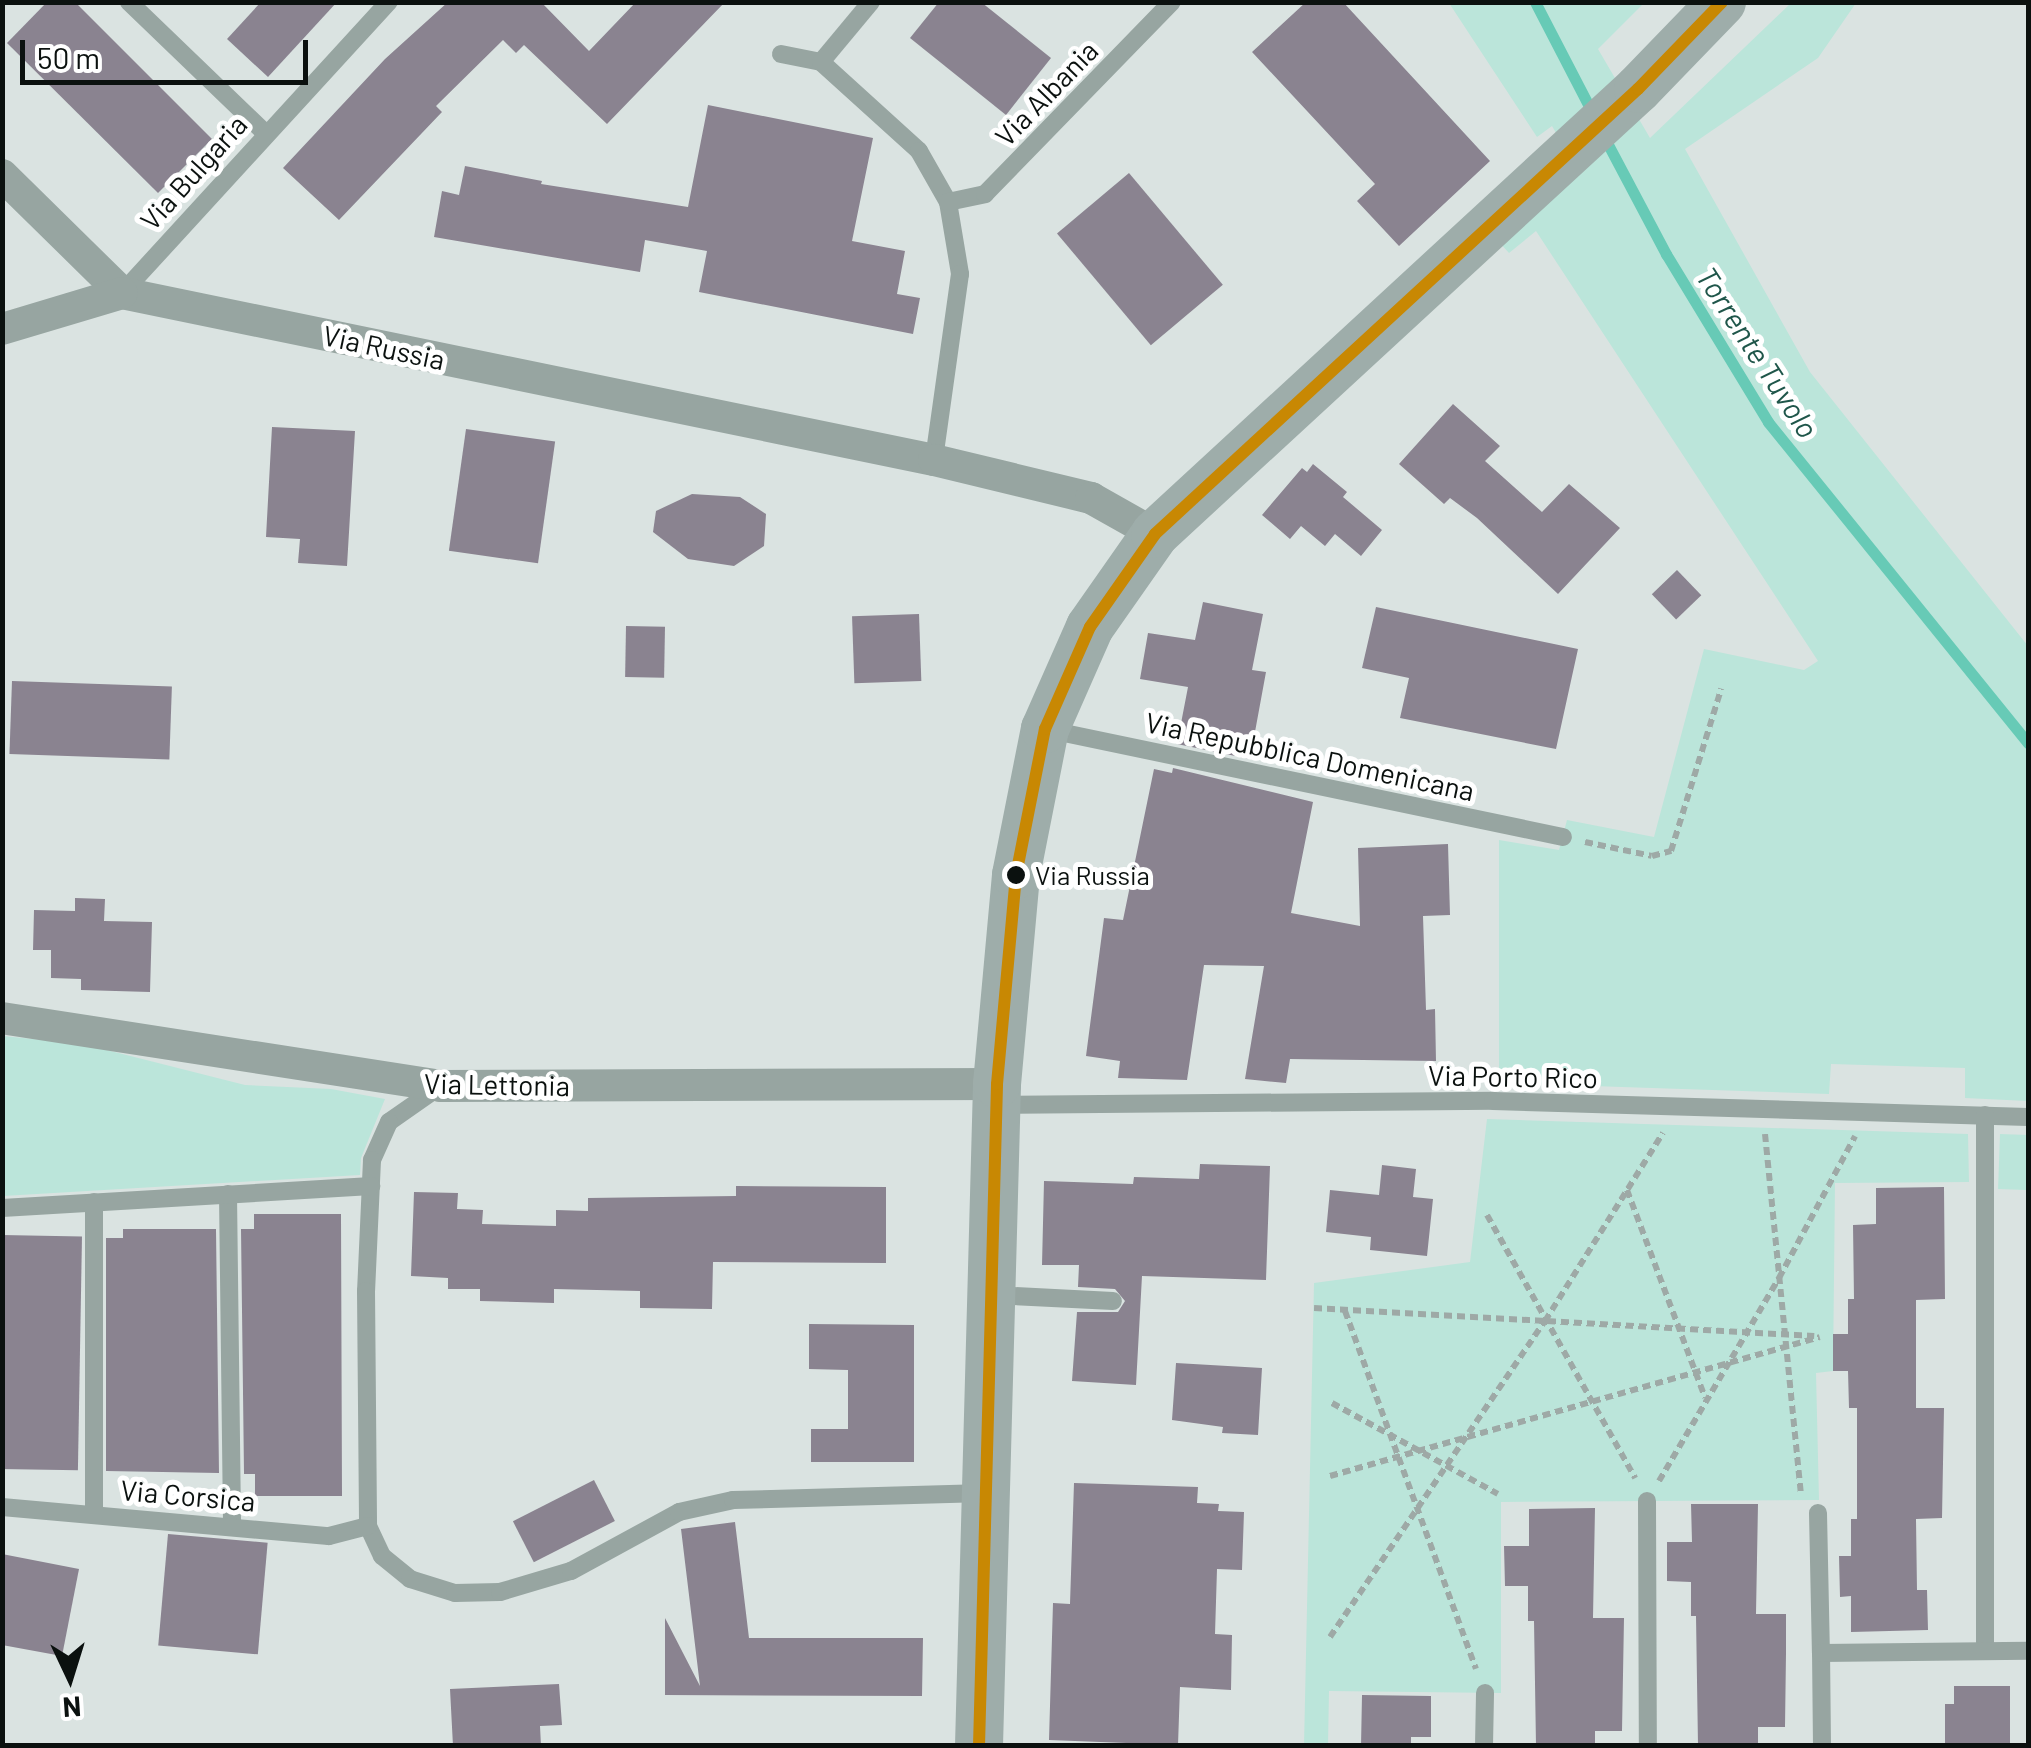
<!DOCTYPE html>
<style>
body{margin:0}
#map{position:relative;width:2031px;height:1748px;overflow:hidden;background:#dae3e1;font-family:Barlow,sans-serif}
div>[style]{position:absolute}
[style*='--x']{left:calc(var(--x)*1px);top:calc(var(--y)*1px);width:calc(var(--w)*1px);rotate:calc(var(--a)*1deg)}
.green>*{inset:0;background:#bbe5da;transform-origin:0 0}
.stream>*{height:11px;margin:-5.5px;padding:0 5.5px;transform-origin:5.5px;border-radius:5.5px;background:#67cab6}
.building>*{inset:0;background:#8a8390;transform-origin:0 0}
.path>*{height:6px;margin-top:-3px;transform-origin:0;background:repeating-linear-gradient(90deg,#9ea9a6 0 8px,transparent 0 13px)}
.lane>*{height:18px;margin:-9px;padding:0 9px;transform-origin:9px;border-radius:9px;background:#97a5a1}
.street>*{height:32px;margin:-16px;padding:0 16px;transform-origin:16px;border-radius:16px;background:#97a5a1}
.secondary>*{height:48px;margin:-24px;padding:0 24px;transform-origin:24px;border-radius:24px;background:#9eadaa}
.bus-1>*{height:12px;margin:-6px;padding:0 6px;transform-origin:6px;border-radius:6px;background:#c88803}
.dots>*{width:28px;height:28px;translate:-50% -50%;box-sizing:border-box;border:5px solid #fff;border-radius:50%}
span{translate:-50% -50%;white-space:nowrap;text-align:center;line-height:1.15;-webkit-text-stroke:10px #fff;paint-order:stroke}
.bus-label{font-size:26px;color:#0b110f}
.left{translate:0 -50%;text-align:left}
.street-label{font-size:28px;color:#0b110f}
.water-label{font-size:30px;color:#1f564a;font-style:italic}
.frame{position:absolute;inset:0;border:5px solid #0b110f;pointer-events:none}
.north{position:absolute;left:20px;top:1628px;width:100px;height:100px;-webkit-text-stroke:8px #fff;paint-order:stroke;rotate:176deg;font-size:28px;font-weight:700;line-height:40px;text-align:center;color:#0b110f}
.north::after{content:'';display:block;margin:auto;width:35px;height:45px;background:#0b110f;clip-path:polygon(50% 0,100% 100%,50% 72%,0 100%)}
.scale{position:absolute;left:20px;top:40px;width:288px;height:45px;box-sizing:border-box;border:5px solid #0b110f;border-top:0;padding-left:12px;font-size:30px;line-height:35px;white-space:nowrap;color:#0b110f;-webkit-text-stroke:8px #fff;paint-order:stroke}
</style>
<div id="map">
<div class="green">
<div style="clip-path:polygon(1449px 3px,1644px 3px,1598px 49px,1650px 138px,1791px 3px,1856px 3px,1818px 58px,1685px 149px,1810px 372px,2028px 646px,2028px 1101px,1965px 1098px,1965px 1068px,1831px 1064px,1829px 1094px,1499px 1083px,1499px 840px,1559px 850px,1567px 820px,1654px 837px,1704px 649px,1804px 670px,1818px 661px,1536px 231px,1509px 253px,1498px 241px,1580px 174px,1552px 126px,1537px 137px)"></div>
<div style="clip-path:polygon(3px 1036px,83px 1044px,245px 1085px,331px 1089px,385px 1099px,361px 1158px,360px 1175px,3px 1196px)"></div>
<div style="clip-path:polygon(1487px 1119px,1968px 1134px,1969px 1182px,1835px 1183px,1833px 1371px,1816px 1373px,1819px 1500px,1501px 1502px,1501px 1693px,1329px 1691px,1328px 1745px,1304px 1746px,1314px 1283px,1470px 1262px)"></div>
<div style="left:2000px;top:1134px;width:28px;height:55px;rotate:2deg"></div>
</div>
<div class="stream">
<div style="--x:1535;--y:2;--w:126;--a:62.6"></div>
<div style="--x:1603;--y:135;--w:135;--a:62.1"></div>
<div style="--x:1666;--y:254;--w:197;--a:58.7"></div>
<div style="--x:1768;--y:422;--w:413;--a:51"></div>
</div>
<div class="building">
<div style="clip-path:polygon(47px 2px,75px 2px,212px 139px,158px 193px,7px 43px)"></div>
<div style="clip-path:polygon(261px 2px,337px 2px,268px 77px,227px 39px)"></div>
<div style="clip-path:polygon(448px 2px,541px 2px,589px 51px,636px 2px,725px 2px,607px 124px,524px 45px,516px 53px,503px 40px,436px 106px,442px 112px,339px 220px,283px 168px,385px 59px)"></div>
<div style="clip-path:polygon(939px 2px,981px 2px,1051px 58px,1006px 115px,910px 38px)"></div>
<div style="clip-path:polygon(1306px 2px,1343px 2px,1490px 161px,1399px 246px,1357px 201px,1375px 184px,1252px 52px)"></div>
<div style="clip-path:polygon(708px 105px,873px 138px,852px 241px,905px 251px,897px 294px,920px 298px,913px 334px,699px 292px,707px 251px,645px 240px,640px 272px,434px 237px,442px 191px,459px 195px,465px 166px,542px 181px,541px 184px,688px 207px)"></div>
<div style="left:1129px;top:173px;width:146px;height:94px;rotate:50deg"></div>
<div style="clip-path:polygon(1453px 404px,1500px 446px,1485px 461px,1542px 512px,1569px 484px,1620px 528px,1558px 594px,1477px 518px,1450px 498px,1444px 504px,1399px 464px)"></div>
<div style="clip-path:polygon(272px 427px,355px 431px,347px 566px,298px 563px,300px 539px,266px 537px)"></div>
<div style="left:466px;top:429px;width:90px;height:123px;rotate:8deg"></div>
<div style="clip-path:polygon(1313px 464px,1347px 492px,1343px 497px,1382px 530px,1361px 556px,1335px 534px,1325px 546px,1301px 526px,1290px 539px,1262px 515px,1302px 468px,1307px 472px)"></div>
<div style="clip-path:polygon(692px 494px,740px 497px,766px 514px,764px 546px,734px 566px,688px 559px,653px 532px,656px 511px)"></div>
<div style="left:1677px;top:570px;width:35px;height:35px;rotate:46deg"></div>
<div style="clip-path:polygon(1203px 602px,1263px 614px,1252px 670px,1266px 672px,1250px 759px,1177px 744px,1188px 687px,1140px 679px,1148px 633px,1195px 640px)"></div>
<div style="clip-path:polygon(1376px 607px,1578px 649px,1556px 749px,1400px 718px,1409px 678px,1362px 668px)"></div>
<div style="left:919px;top:614px;width:67px;height:67px;rotate:88deg"></div>
<div style="left:626px;top:626px;width:39px;height:51px;rotate:1deg"></div>
<div style="left:12px;top:681px;width:160px;height:73px;rotate:2deg"></div>
<div style="clip-path:polygon(1173px 768px,1313px 802px,1291px 913px,1360px 926px,1358px 848px,1448px 844px,1450px 915px,1423px 916px,1426px 1010px,1435px 1009px,1436px 1061px,1290px 1059px,1286px 1083px,1245px 1079px,1264px 966px,1204px 965px,1187px 1080px,1118px 1078px,1120px 1061px,1086px 1056px,1104px 918px,1123px 920px,1154px 769px,1172px 773px)"></div>
<div style="clip-path:polygon(75px 898px,105px 899px,104px 921px,152px 922px,150px 992px,81px 990px,81px 979px,51px 978px,51px 950px,33px 950px,34px 910px,75px 911px)"></div>
<div style="clip-path:polygon(1200px 1164px,1270px 1166px,1266px 1280px,1142px 1276px,1136px 1385px,1072px 1381px,1077px 1312px,1118px 1312px,1125px 1301px,1115px 1289px,1078px 1287px,1079px 1265px,1042px 1265px,1044px 1181px,1133px 1184px,1134px 1177px,1199px 1179px)"></div>
<div style="clip-path:polygon(1382px 1165px,1416px 1169px,1413px 1197px,1433px 1199px,1427px 1256px,1370px 1250px,1371px 1237px,1326px 1232px,1330px 1190px,1379px 1195px)"></div>
<div style="clip-path:polygon(736px 1186px,886px 1187px,886px 1263px,713px 1262px,712px 1309px,640px 1308px,640px 1291px,554px 1289px,554px 1303px,480px 1301px,480px 1289px,448px 1289px,448px 1278px,411px 1276px,414px 1192px,458px 1193px,457px 1209px,483px 1210px,482px 1224px,556px 1226px,556px 1210px,588px 1211px,588px 1198px,736px 1196px)"></div>
<div style="clip-path:polygon(1944px 1187px,1945px 1299px,1916px 1300px,1916px 1408px,1944px 1408px,1942px 1518px,1916px 1519px,1917px 1590px,1927px 1590px,1928px 1630px,1851px 1632px,1851px 1596px,1840px 1597px,1839px 1556px,1851px 1556px,1851px 1519px,1857px 1519px,1857px 1408px,1849px 1408px,1848px 1371px,1833px 1371px,1833px 1334px,1848px 1334px,1848px 1299px,1854px 1299px,1853px 1225px,1876px 1224px,1876px 1188px)"></div>
<div style="clip-path:polygon(254px 1214px,341px 1214px,342px 1496px,255px 1496px,255px 1474px,244px 1474px,241px 1229px,254px 1229px)"></div>
<div style="clip-path:polygon(123px 1229px,216px 1229px,219px 1473px,106px 1471px,106px 1238px,123px 1238px)"></div>
<div style="left:2px;top:1235px;width:80px;height:234px;rotate:1deg"></div>
<div style="clip-path:polygon(809px 1324px,914px 1325px,914px 1462px,811px 1462px,811px 1429px,848px 1429px,848px 1370px,809px 1369px)"></div>
<div style="clip-path:polygon(1176px 1363px,1262px 1368px,1258px 1435px,1222px 1433px,1223px 1427px,1172px 1420px)"></div>
<div style="left:594px;top:1480px;width:46px;height:91px;rotate:63deg"></div>
<div style="clip-path:polygon(1074px 1483px,1198px 1487px,1197px 1503px,1219px 1504px,1218px 1511px,1244px 1512px,1242px 1570px,1217px 1569px,1215px 1634px,1232px 1635px,1231px 1690px,1180px 1687px,1178px 1745px,1049px 1740px,1053px 1603px,1070px 1604px)"></div>
<div style="clip-path:polygon(1691px 1504px,1758px 1504px,1756px 1614px,1786px 1614px,1786px 1653px,1785px 1727px,1758px 1727px,1758px 1746px,1698px 1746px,1696px 1616px,1691px 1616px,1691px 1582px,1667px 1581px,1667px 1542px,1692px 1542px)"></div>
<div style="clip-path:polygon(1595px 1508px,1593px 1618px,1624px 1618px,1622px 1731px,1595px 1731px,1595px 1746px,1536px 1746px,1534px 1621px,1528px 1621px,1528px 1586px,1505px 1586px,1504px 1546px,1529px 1546px,1529px 1509px)"></div>
<div style="clip-path:polygon(735px 1522px,749px 1638px,923px 1638px,922px 1696px,665px 1695px,665px 1618px,700px 1686px,681px 1529px)"></div>
<div style="left:168px;top:1534px;width:100px;height:112px;rotate:5deg"></div>
<div style="clip-path:polygon(2px 1554px,79px 1569px,62px 1656px,2px 1645px)"></div>
<div style="clip-path:polygon(559px 1684px,562px 1725px,540px 1726px,541px 1746px,453px 1746px,450px 1689px)"></div>
<div style="clip-path:polygon(1954px 1686px,2010px 1686px,2010px 1746px,1945px 1746px,1945px 1704px,1954px 1704px)"></div>
<div style="clip-path:polygon(1362px 1695px,1431px 1696px,1431px 1737px,1411px 1737px,1411px 1746px,1361px 1746px)"></div>
</div>
<div class="path">
<div style="--x:1585;--y:842;--w:68;--a:11.8"></div>
<div style="--x:1652;--y:856;--w:20;--a:-15"></div>
<div style="--x:1671;--y:851;--w:170;--a:-72.8"></div>
<div style="--x:1765;--y:1134;--w:363;--a:84.3"></div>
<div style="--x:1627;--y:1190;--w:222;--a:69.4"></div>
<div style="--x:1487;--y:1215;--w:302;--a:60.6"></div>
<div style="--x:1314;--y:1308;--w:501;--a:3.21"></div>
<div style="--x:1345;--y:1311;--w:381;--a:69.9"></div>
<div style="--x:1332;--y:1403;--w:189;--a:28.7"></div>
<div style="--x:1330;--y:1476;--w:509;--a:-15.84"></div>
<div style="--x:1659;--y:1481;--w:236;--a:-59.4"></div>
<div style="--x:1779;--y:1278;--w:161;--a:-61.8"></div>
<div style="--x:1330;--y:1637;--w:382;--a:-55.8"></div>
<div style="--x:1545;--y:1321;--w:222;--a:-57.9"></div>
</div>
<div class="lane">
<div style="--x:129;--y:2;--w:189;--a:43.9"></div>
<div style="--x:781;--y:54;--w:41;--a:11.3"></div>
<div style="--x:821;--y:62;--w:132;--a:42.2"></div>
<div style="--x:919;--y:151;--w:59;--a:60.4"></div>
<div style="--x:948;--y:202;--w:73;--a:80.5"></div>
<div style="--x:960;--y:274;--w:188;--a:98"></div>
<div style="--x:821;--y:62;--w:78;--a:-50.2"></div>
<div style="--x:948;--y:202;--w:38;--a:-12"></div>
<div style="--x:985;--y:194;--w:268;--a:-45.8"></div>
<div style="--x:122;--y:293;--w:395;--a:-47.5"></div>
<div style="--x:1045;--y:729;--w:529;--a:11.78"></div>
<div style="--x:439;--y:1087;--w:61;--a:145"></div>
<div style="--x:389;--y:1122;--w:42;--a:114.1"></div>
<div style="--x:372;--y:1160;--w:131;--a:92.6"></div>
<div style="--x:366;--y:1291;--w:235;--a:89.5"></div>
<div style="--x:368;--y:1526;--w:33;--a:65"></div>
<div style="--x:382;--y:1556;--w:36;--a:39"></div>
<div style="--x:410;--y:1579;--w:47;--a:17.3"></div>
<div style="--x:455;--y:1593;--w:45;--a:-1.3"></div>
<div style="--x:500;--y:1592;--w:74;--a:-16.5"></div>
<div style="--x:571;--y:1571;--w:123;--a:-28.6"></div>
<div style="--x:679;--y:1512;--w:55;--a:-12.5"></div>
<div style="--x:733;--y:1500;--w:252;--a:-1.6"></div>
<div style="--x:999;--y:1105;--w:494;--a:-0.5"></div>
<div style="--x:1493;--y:1101;--w:535;--a:1.71"></div>
<div style="--x:1985;--y:1115;--w:536;--a:90"></div>
<div style="--x:228;--y:1194;--w:330;--a:89.3"></div>
<div style="--x:2;--y:1208;--w:370;--a:-3.4"></div>
<div style="--x:994;--y:1295;--w:119;--a:2.9"></div>
<div style="--x:1647;--y:1501;--w:245;--a:89.8"></div>
<div style="--x:2;--y:1507;--w:328;--a:5.1"></div>
<div style="--x:329;--y:1536;--w:40;--a:-14.4"></div>
<div style="--x:1818;--y:1513;--w:140;--a:88.8"></div>
<div style="--x:94;--y:1515;--w:313;--a:-90"></div>
<div style="--x:1484;--y:1746;--w:53;--a:-88.9"></div>
<div style="--x:1822;--y:1746;--w:93;--a:-90.6"></div>
<div style="--x:1821;--y:1653;--w:207;--a:-0.6"></div>
</div>
<div class="street">
<div style="--x:2;--y:175;--w:168;--a:44.5"></div>
<div style="--x:122;--y:293;--w:829;--a:11.62"></div>
<div style="--x:934;--y:460;--w:162;--a:13.6"></div>
<div style="--x:1091;--y:498;--w:73;--a:29.4"></div>
<div style="--x:2;--y:329;--w:125;--a:-16.7"></div>
<div style="--x:2;--y:1018;--w:443;--a:8.8"></div>
<div style="--x:440;--y:1086;--w:557;--a:-0.21"></div>
</div>
<div class="secondary">
<div style="--x:979;--y:1746;--w:662;--a:-88.44"></div>
<div style="--x:997;--y:1084;--w:210;--a:-84.8"></div>
<div style="--x:1016;--y:875;--w:149;--a:-78.8"></div>
<div style="--x:1045;--y:729;--w:111;--a:-66.2"></div>
<div style="--x:1090;--y:627;--w:113;--a:-55"></div>
<div style="--x:1155;--y:534;--w:657;--a:-42.66"></div>
<div style="--x:1638;--y:89;--w:121;--a:-46"></div>
</div>
<div class="bus-1">
<div style="--x:979;--y:1746;--w:662;--a:-88.44"></div>
<div style="--x:997;--y:1084;--w:210;--a:-84.8"></div>
<div style="--x:1016;--y:875;--w:149;--a:-78.8"></div>
<div style="--x:1045;--y:729;--w:111;--a:-66.2"></div>
<div style="--x:1090;--y:627;--w:113;--a:-55"></div>
<div style="--x:1155;--y:534;--w:657;--a:-42.66"></div>
<div style="--x:1638;--y:89;--w:121;--a:-46"></div>
</div>
<div class="dots">
<div style="left:1016px;top:875px;background:#0b110f"></div>
</div>
<div class="bus-label">
<span class="left" style="left:1035px;top:875px">Via Russia</span>
</div>
<div class="street-label">
<span style="left:1046px;top:93px;rotate:-46deg">Via Albania</span>
<span style="left:193px;top:172px;rotate:-48deg">Via Bulgaria</span>
<span style="left:384px;top:347px;rotate:12deg">Via Russia</span>
<span style="left:1310px;top:756px;rotate:12deg">Via Repubblica Domenicana</span>
<span style="left:1513px;top:1076px;rotate:1deg">Via Porto Rico</span>
<span style="left:497px;top:1084px;rotate:1deg">Via Lettonia</span>
<span style="left:188px;top:1495px;rotate:5deg">Via Corsica</span>
</div>
<div class="water-label">
<span style="left:1758px;top:352px;rotate:57deg">Torrente Tuvolo</span>
</div>
<div class="frame"></div>
<div class="north">N</div>
<div class="scale">50 m</div>
</div>
